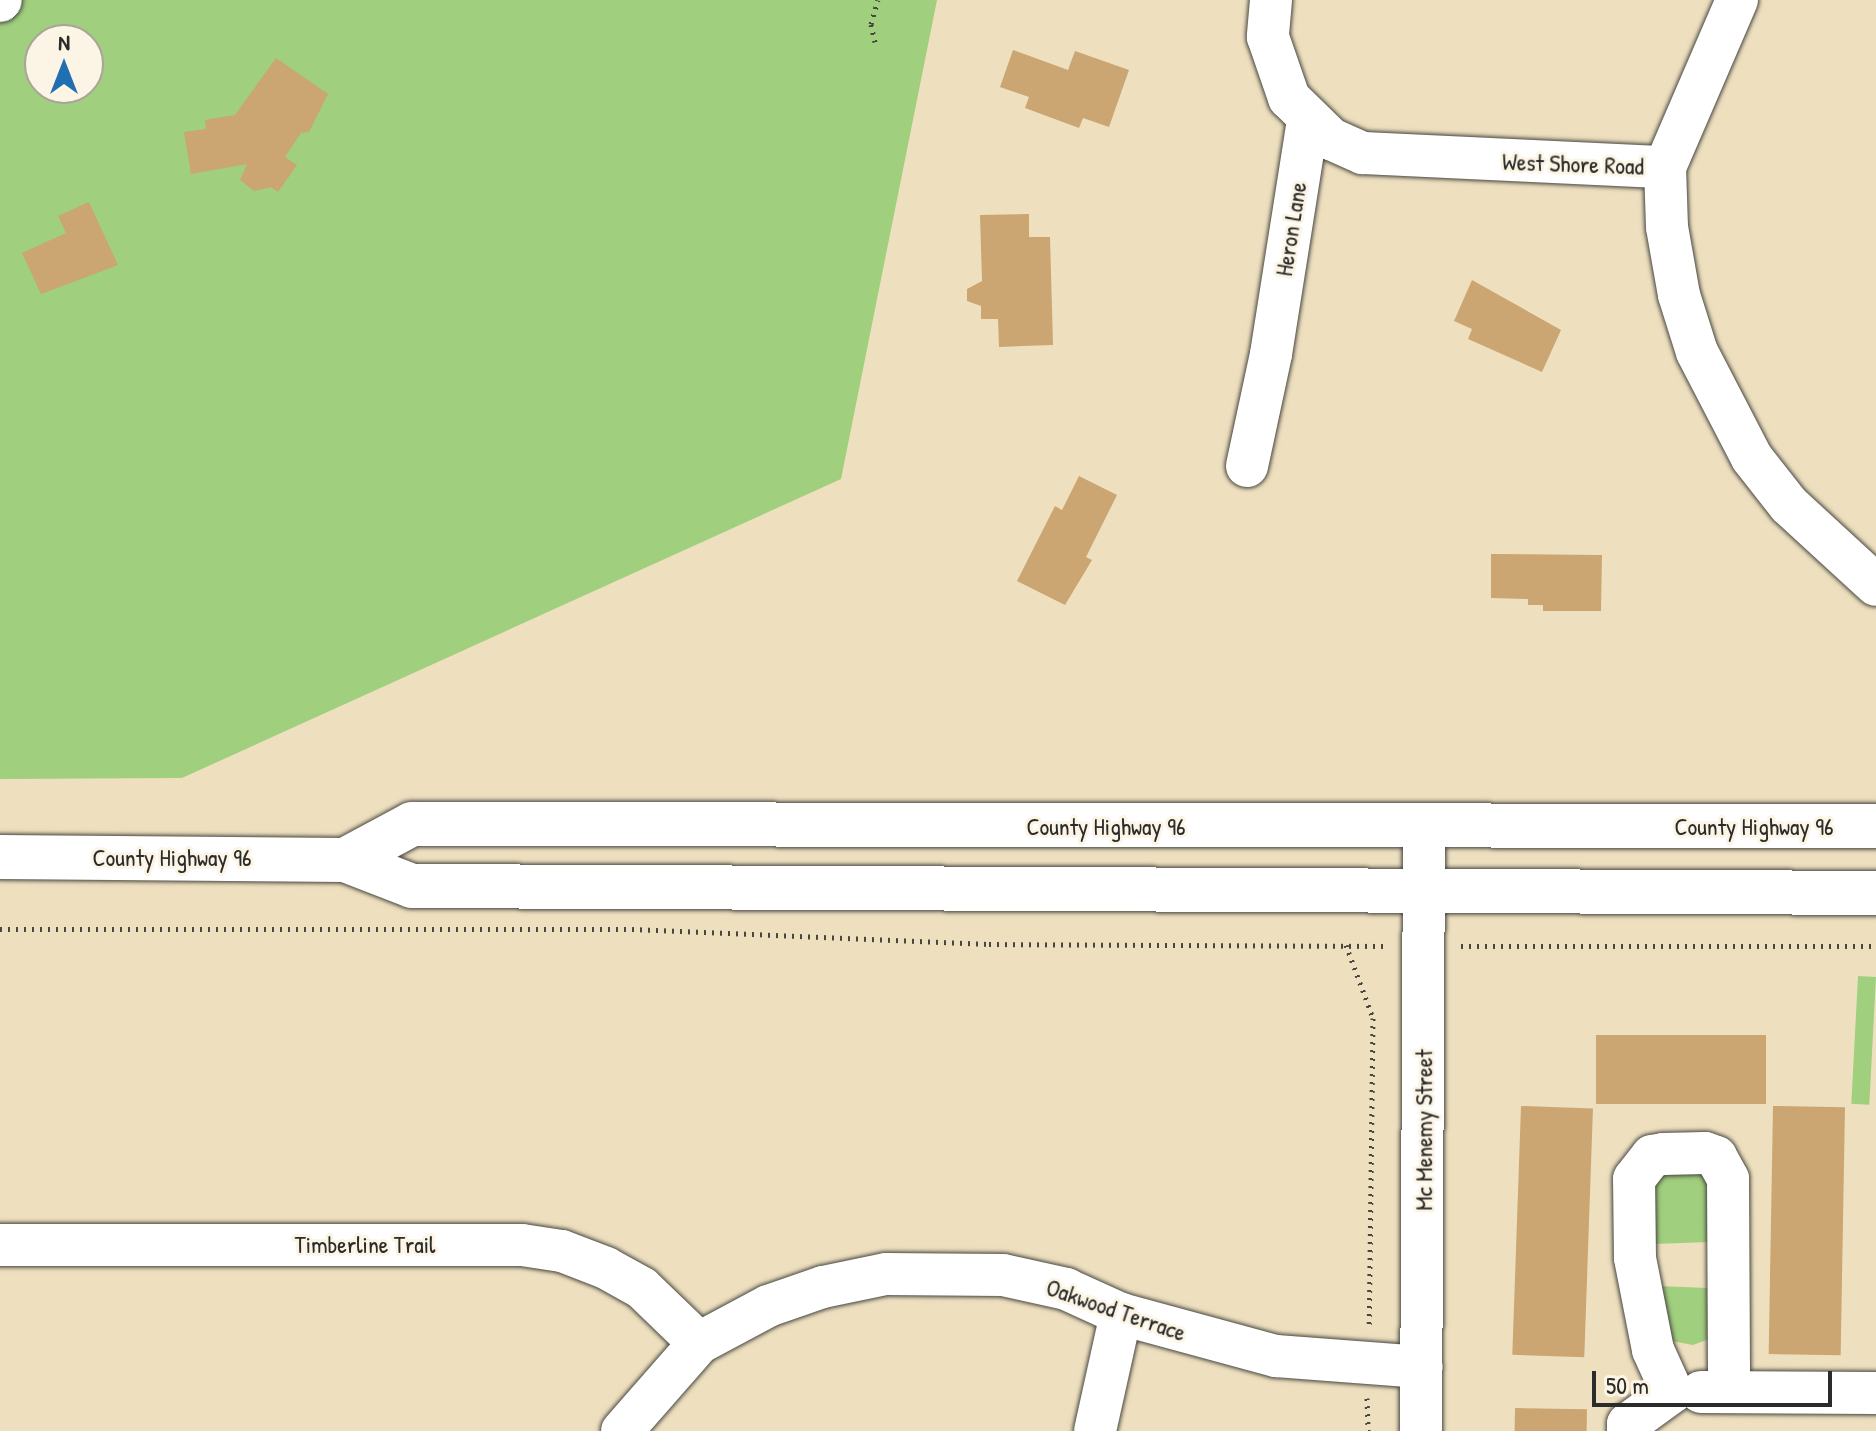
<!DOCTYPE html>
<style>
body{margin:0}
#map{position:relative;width:1876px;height:1431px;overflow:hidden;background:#eee0bf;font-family:"Patrick Hand",sans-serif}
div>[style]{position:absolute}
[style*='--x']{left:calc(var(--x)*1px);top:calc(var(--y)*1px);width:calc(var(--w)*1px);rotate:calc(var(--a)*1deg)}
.green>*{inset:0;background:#a0cf7e;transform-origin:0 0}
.building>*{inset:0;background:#cba572;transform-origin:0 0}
.path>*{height:5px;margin-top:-2.5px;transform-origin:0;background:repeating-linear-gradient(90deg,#484641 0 2px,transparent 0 8px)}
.roads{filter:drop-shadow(0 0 2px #484641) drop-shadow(0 0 2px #484641)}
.minor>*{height:42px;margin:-21px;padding:0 21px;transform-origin:21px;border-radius:21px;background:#fff}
.major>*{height:44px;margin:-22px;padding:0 22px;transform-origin:22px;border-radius:22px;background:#fff}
span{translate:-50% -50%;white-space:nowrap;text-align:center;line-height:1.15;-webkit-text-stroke:6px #fcf5e5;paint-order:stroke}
.street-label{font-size:24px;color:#2b2b2b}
.north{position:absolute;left:24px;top:24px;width:80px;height:80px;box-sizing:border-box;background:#fcf5e5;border:2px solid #a8a49b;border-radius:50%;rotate:0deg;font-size:22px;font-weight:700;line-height:32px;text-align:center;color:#2b2b2b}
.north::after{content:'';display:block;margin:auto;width:28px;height:36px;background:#1f6fb2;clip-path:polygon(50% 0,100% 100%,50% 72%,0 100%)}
.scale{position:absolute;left:1592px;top:1371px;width:240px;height:36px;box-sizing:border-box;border:4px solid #2b2b2b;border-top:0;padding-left:10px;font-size:24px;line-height:28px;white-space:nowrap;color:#2b2b2b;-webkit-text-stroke:6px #fcf5e5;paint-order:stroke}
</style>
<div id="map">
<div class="green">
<div style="clip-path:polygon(evenodd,0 0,937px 0,841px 479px,182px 778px,0 779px,0 0,40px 40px,88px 40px,88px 88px,40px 88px,40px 40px)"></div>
<div style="left:1858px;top:976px;width:18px;height:128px;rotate:3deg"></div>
<div style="clip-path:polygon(1702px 1173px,1710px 1187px,1709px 1242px,1654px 1244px,1654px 1185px,1661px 1174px)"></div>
<div style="clip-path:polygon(1658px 1286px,1708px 1288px,1709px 1339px,1693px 1345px,1672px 1341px)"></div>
</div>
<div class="building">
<div style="clip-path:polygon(1013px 50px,1068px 70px,1075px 51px,1129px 70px,1109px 127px,1083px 118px,1079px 128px,1025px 108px,1029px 97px,1000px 87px)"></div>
<div style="clip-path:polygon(276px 58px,328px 94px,309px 132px,301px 133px,285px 157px,297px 165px,278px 192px,271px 187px,254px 191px,240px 180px,247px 164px,191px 174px,184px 132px,206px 129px,205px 120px,235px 115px)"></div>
<div style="clip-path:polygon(89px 202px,118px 265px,41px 294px,22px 253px,66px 233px,58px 216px)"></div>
<div style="clip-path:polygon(1029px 214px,1029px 237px,1050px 237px,1053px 345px,999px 347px,998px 319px,981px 319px,981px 306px,967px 301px,967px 289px,982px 281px,980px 215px)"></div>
<div style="clip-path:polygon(1472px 280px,1561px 330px,1542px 372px,1468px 339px,1472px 329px,1454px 321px)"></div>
<div style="clip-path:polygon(1079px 476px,1117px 495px,1086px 557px,1092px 560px,1065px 605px,1017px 581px,1055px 506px,1062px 510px)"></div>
<div style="clip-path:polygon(1491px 554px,1602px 555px,1601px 611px,1543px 611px,1543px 605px,1528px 605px,1528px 599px,1491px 598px)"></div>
<div style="left:1596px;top:1035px;width:170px;height:69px"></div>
<div style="left:1521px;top:1106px;width:72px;height:249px;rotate:2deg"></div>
<div style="left:1773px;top:1106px;width:72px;height:248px;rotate:1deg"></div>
<div style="left:1515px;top:1408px;width:72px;height:23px;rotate:1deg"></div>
</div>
<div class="path">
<div style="--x:875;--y:42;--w:18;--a:-103"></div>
<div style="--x:871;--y:24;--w:25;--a:-74"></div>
<div style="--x:0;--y:929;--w:632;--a:0"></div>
<div style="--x:632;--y:929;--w:357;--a:2.4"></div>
<div style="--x:989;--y:944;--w:398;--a:0.3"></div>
<div style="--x:1346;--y:945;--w:78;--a:69.7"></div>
<div style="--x:1373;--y:1018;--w:310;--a:90.7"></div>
<div style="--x:1461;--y:946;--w:415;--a:0"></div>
<div style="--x:1367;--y:1398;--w:33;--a:88"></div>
</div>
<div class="roads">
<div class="minor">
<div style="--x:1271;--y:0;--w:37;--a:95"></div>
<div style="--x:1268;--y:37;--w:65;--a:71"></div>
<div style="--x:1289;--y:98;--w:59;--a:44.3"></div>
<div style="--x:1331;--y:139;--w:35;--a:24"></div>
<div style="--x:1363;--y:153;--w:302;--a:2.7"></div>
<div style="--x:1737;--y:0;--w:182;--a:113.3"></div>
<div style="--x:1665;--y:167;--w:60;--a:88.1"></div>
<div style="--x:1667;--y:227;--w:69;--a:80"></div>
<div style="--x:1679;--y:295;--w:60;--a:72.5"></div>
<div style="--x:1697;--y:352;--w:119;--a:62.6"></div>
<div style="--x:1752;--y:458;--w:60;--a:51.8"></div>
<div style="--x:1789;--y:505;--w:118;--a:42.6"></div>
<div style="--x:0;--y:1;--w:1;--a:-45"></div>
<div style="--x:1247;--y:466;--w:115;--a:-77.9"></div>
<div style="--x:1271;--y:354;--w:236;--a:-81"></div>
<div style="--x:0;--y:1245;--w:522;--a:0"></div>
<div style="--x:522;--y:1245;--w:40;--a:8.5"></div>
<div style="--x:562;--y:1251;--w:47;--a:21.1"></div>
<div style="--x:606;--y:1268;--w:41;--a:29.1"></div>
<div style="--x:642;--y:1288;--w:79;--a:44"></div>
<div style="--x:1672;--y:1392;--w:46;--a:-114.3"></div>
<div style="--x:1653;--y:1350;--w:94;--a:-101.1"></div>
<div style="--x:1635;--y:1258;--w:79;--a:-90.7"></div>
<div style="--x:1634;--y:1179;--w:29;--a:-52"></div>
<div style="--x:1652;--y:1156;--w:11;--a:-10"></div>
<div style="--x:1663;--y:1154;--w:42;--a:-1.4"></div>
<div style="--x:1705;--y:1153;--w:12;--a:20"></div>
<div style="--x:1716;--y:1157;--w:25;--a:61"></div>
<div style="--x:1728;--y:1179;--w:212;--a:89.7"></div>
<div style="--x:1701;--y:1392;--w:175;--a:0.3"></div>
<div style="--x:622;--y:1431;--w:117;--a:-48.8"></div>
<div style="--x:699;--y:1343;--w:78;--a:-28.2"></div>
<div style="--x:768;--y:1306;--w:58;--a:-19.1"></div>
<div style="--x:823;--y:1287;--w:64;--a:-11.7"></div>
<div style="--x:886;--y:1274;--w:117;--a:0.5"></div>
<div style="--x:1003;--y:1275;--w:65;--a:12.5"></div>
<div style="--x:1066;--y:1289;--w:60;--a:24.4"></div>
<div style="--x:1121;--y:1314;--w:161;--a:15.2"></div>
<div style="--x:1276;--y:1356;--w:146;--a:4.3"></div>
<div style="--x:1095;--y:1431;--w:120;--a:-77.5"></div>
<div style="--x:1421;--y:1431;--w:603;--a:-89.71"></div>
<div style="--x:1628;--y:1431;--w:7;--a:-90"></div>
<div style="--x:1628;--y:1424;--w:54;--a:-36"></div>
</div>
<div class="major">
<div style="--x:0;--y:857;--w:345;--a:0.5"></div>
<div style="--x:345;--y:860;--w:72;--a:21.2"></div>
<div style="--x:412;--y:886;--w:1464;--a:0.27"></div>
<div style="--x:345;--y:860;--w:76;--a:-28.2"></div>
<div style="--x:412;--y:824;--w:1464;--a:0.08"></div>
</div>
</div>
<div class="street-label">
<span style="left:1573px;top:164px;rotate:2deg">West Shore Road</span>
<span style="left:1291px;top:229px;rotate:-81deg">Heron Lane</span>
<span style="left:1106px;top:827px">County Highway 96</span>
<span style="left:1754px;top:827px">County Highway 96</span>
<span style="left:172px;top:858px">County Highway 96</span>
<span style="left:1424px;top:1130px;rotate:-90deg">Mc Menemy Street</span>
<span style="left:365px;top:1245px">Timberline Trail</span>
<span style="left:1116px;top:1310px;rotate:19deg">Oakwood Terrace</span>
</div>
<div class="north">N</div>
<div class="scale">50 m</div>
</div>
